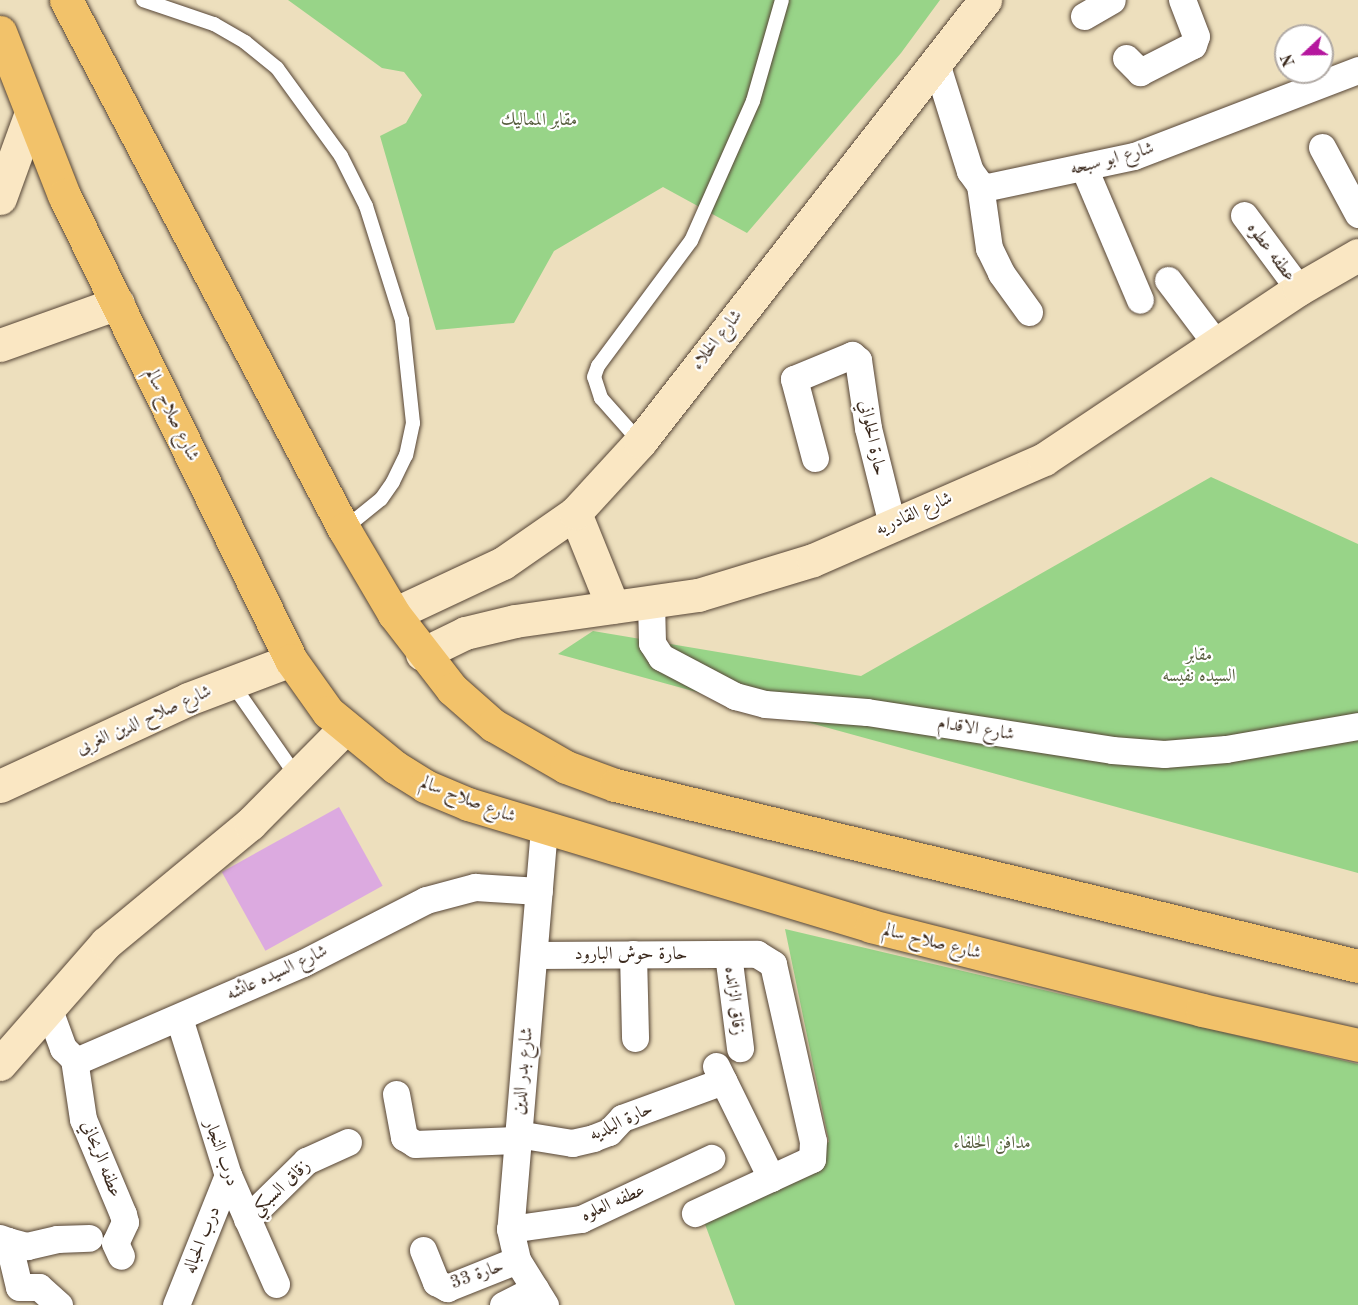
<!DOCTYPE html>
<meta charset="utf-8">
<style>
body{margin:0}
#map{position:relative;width:1358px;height:1305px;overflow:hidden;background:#eddfbd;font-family:"Old Standard TT",Amiri,serif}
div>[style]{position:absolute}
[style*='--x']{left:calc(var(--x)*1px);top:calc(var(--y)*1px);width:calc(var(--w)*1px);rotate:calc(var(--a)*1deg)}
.green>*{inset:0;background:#98d488}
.building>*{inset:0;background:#dcaae0;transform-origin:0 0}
.roads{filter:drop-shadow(0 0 2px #564536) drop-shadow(0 0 2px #564536)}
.lane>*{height:14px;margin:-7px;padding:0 7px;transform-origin:7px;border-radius:7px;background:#fff}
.street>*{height:27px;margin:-13.5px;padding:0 13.5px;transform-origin:13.5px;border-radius:13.5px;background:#fff}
.secondary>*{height:33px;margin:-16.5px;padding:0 16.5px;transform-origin:16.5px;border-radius:16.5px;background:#fae7c3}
.primary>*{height:33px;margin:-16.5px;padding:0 16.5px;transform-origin:16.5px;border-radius:16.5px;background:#f2c26a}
span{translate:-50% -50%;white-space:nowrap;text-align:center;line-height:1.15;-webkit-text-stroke:4.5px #fff;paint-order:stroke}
.park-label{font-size:18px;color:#575d3e}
.street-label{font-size:18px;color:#3b2a1e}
.north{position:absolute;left:1274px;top:24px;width:60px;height:60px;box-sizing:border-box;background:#fff;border:2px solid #b1aaa5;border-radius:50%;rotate:248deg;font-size:16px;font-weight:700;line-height:24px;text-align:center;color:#3b2a1e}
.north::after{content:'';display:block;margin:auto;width:21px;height:27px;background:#b5179e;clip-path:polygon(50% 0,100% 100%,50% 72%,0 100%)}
</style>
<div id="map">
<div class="green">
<div style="clip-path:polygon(288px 0,940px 0,901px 53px,747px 233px,663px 187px,554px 251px,514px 323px,436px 330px,380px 136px,406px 123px,422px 95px,404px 72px,382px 68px)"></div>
<div style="clip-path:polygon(1211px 477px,1358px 544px,1358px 873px,558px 654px,593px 631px,861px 676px)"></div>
<div style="clip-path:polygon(785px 929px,1358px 1064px,1358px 1305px,735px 1305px,696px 1200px,829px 1142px)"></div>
</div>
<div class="building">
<div style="left:339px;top:807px;width:90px;height:134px;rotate:61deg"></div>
</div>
<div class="roads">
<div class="lane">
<div style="--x:143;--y:0;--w:75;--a:18.7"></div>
<div style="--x:214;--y:24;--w:36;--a:30"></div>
<div style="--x:245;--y:42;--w:41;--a:39.1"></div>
<div style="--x:277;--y:68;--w:109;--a:54"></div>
<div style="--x:341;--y:156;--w:56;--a:63.4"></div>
<div style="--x:366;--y:206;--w:120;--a:72.5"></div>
<div style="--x:402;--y:320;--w:104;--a:83.9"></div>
<div style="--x:413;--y:423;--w:33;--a:102"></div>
<div style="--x:406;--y:455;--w:30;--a:116"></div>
<div style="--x:393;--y:482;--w:21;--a:125"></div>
<div style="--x:381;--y:499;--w:48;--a:141"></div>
<div style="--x:640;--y:442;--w:59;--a:-131.6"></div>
<div style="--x:601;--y:398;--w:22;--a:-108"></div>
<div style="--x:594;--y:377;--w:12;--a:-70"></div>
<div style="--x:598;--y:366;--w:156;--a:-53.4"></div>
<div style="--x:691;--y:241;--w:153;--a:-66.1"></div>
<div style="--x:753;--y:101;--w:105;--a:-74"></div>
<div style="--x:231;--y:682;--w:116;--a:55.2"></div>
</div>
<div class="street">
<div style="--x:1084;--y:16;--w:32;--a:-30"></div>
<div style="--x:1126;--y:58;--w:20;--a:45"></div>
<div style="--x:1140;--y:72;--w:59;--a:-27"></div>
<div style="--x:1193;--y:45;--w:9;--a:-72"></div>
<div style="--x:1196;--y:36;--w:39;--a:-111"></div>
<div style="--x:937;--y:66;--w:110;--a:72.6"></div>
<div style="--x:970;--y:171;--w:17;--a:54"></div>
<div style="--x:980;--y:185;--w:8;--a:14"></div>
<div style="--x:988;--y:187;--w:149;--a:-12"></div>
<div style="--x:1134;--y:156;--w:240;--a:-21"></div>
<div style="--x:1322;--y:147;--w:76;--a:61.8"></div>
<div style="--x:1084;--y:168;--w:143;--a:67"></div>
<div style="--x:980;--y:185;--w:64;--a:81.9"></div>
<div style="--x:989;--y:248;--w:28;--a:64"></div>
<div style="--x:1001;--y:273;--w:48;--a:54.3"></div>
<div style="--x:1244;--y:215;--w:92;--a:53.4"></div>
<div style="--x:1168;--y:280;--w:81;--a:53"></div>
<div style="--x:815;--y:458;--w:82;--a:-104.9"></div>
<div style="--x:794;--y:379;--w:63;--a:-22.5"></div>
<div style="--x:852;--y:355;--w:8;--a:40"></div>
<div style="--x:858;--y:360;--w:69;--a:81.6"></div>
<div style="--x:868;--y:428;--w:99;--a:76"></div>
<div style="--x:651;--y:601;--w:42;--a:88.6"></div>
<div style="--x:652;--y:643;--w:17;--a:57"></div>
<div style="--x:661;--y:657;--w:84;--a:27.8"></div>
<div style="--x:735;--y:696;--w:31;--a:15"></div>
<div style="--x:765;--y:704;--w:102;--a:4.5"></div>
<div style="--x:867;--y:712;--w:248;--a:8.8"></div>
<div style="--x:1112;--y:750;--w:52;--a:4.4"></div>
<div style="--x:1164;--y:754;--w:62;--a:-4.6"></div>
<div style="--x:1226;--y:749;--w:134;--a:-9.9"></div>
<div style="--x:544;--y:828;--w:402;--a:94.8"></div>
<div style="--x:510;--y:1229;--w:32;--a:77"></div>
<div style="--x:517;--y:1260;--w:53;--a:58.1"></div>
<div style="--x:633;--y:954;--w:84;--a:88.6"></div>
<div style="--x:728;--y:954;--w:95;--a:82.7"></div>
<div style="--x:534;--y:955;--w:223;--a:-0.3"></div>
<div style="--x:757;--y:954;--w:19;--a:32"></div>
<div style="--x:773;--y:964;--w:181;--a:77.3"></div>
<div style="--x:813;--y:1141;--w:18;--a:93"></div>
<div style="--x:812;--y:1159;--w:129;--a:155.2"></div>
<div style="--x:48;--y:1007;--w:44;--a:69.9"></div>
<div style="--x:63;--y:1048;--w:16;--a:45"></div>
<div style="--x:74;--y:1059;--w:7;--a:0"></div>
<div style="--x:81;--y:1059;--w:242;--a:-23.4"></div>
<div style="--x:303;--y:963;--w:138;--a:-27.1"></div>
<div style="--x:426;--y:900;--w:51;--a:-14.9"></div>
<div style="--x:475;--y:887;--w:64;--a:3.6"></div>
<div style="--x:179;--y:1018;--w:164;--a:72.7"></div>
<div style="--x:228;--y:1175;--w:119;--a:66.2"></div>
<div style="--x:74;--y:1059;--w:61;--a:81.5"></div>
<div style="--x:83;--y:1119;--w:103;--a:67.2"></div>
<div style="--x:123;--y:1214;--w:8;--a:76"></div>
<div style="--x:125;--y:1222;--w:23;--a:115"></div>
<div style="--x:115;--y:1243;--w:14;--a:65"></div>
<div style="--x:716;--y:1066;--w:125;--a:63.8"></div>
<div style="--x:396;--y:1094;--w:44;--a:79.5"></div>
<div style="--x:404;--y:1137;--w:13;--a:32"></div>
<div style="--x:415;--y:1144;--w:101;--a:-2.3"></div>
<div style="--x:517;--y:1134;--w:56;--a:9.3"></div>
<div style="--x:572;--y:1143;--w:22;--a:-13"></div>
<div style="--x:593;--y:1138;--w:17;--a:-21"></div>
<div style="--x:609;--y:1132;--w:19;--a:-47"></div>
<div style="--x:622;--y:1118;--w:108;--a:-20.1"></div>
<div style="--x:247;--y:1219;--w:83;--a:-44.5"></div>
<div style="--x:306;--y:1161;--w:46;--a:-24.3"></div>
<div style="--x:510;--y:1229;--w:72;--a:-8"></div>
<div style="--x:581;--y:1219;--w:144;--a:-25.1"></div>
<div style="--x:0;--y:1238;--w:9;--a:21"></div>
<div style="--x:8;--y:1241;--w:47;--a:76.6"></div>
<div style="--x:19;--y:1287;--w:20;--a:0"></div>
<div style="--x:39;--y:1287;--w:27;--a:42"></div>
<div style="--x:8;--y:1241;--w:20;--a:15"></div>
<div style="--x:27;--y:1246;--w:31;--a:-13"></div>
<div style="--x:57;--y:1239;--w:32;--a:-2"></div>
<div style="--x:423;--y:1250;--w:35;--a:68"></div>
<div style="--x:436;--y:1282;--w:13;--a:29"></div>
<div style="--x:447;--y:1288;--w:75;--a:-21.8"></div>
<div style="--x:176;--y:1305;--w:140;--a:-68.2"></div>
<div style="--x:503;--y:1305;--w:36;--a:-27"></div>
</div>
<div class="secondary">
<div style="--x:0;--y:198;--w:90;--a:-70"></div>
<div style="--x:0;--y:345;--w:125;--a:-19.6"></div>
<div style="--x:575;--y:513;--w:101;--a:68"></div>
<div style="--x:394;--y:614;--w:120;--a:-25.1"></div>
<div style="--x:503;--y:563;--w:88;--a:-34.8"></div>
<div style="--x:575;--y:513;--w:96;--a:-47.5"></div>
<div style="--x:640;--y:442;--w:561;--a:-52.03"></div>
<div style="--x:422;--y:654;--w:48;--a:-26"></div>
<div style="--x:465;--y:633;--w:51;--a:-13.5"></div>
<div style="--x:515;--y:621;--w:185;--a:-8.1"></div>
<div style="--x:698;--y:595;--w:120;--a:-16.9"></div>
<div style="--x:813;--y:560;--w:252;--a:-23.6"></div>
<div style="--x:1044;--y:459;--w:306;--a:-33.7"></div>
<div style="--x:1299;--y:289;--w:68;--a:-30"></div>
<div style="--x:0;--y:786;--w:207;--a:-24.8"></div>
<div style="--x:188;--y:699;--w:110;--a:-20.7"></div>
<div style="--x:0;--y:1064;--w:161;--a:-48.8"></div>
<div style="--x:106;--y:943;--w:187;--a:-39.6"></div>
<div style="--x:250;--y:824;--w:136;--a:-45.3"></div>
</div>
<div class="primary">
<div style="--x:66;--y:0;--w:598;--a:62.28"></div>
<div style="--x:344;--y:529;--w:99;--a:59.5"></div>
<div style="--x:394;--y:614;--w:95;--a:52.3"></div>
<div style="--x:452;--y:689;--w:55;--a:41.3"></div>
<div style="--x:493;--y:725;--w:84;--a:29.9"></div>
<div style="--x:566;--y:767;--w:52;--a:20.2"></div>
<div style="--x:615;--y:785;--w:765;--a:13.69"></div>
<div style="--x:0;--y:32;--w:175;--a:68.6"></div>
<div style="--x:64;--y:195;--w:517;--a:63.98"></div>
<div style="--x:291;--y:660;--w:64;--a:54.6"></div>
<div style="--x:328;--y:712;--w:87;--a:39.4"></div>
<div style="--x:395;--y:767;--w:36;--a:32"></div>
<div style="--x:425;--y:786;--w:47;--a:22.7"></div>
<div style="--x:468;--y:804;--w:421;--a:16.8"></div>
<div style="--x:871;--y:926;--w:341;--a:14.2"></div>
<div style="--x:1202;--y:1010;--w:160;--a:12.6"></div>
</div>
</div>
<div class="park-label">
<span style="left:539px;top:120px">مقابر المماليك</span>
<span style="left:1199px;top:666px">مقابر<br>السيده نفيسه</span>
<span style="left:992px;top:1143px">مدافن الحلفاء</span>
</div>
<div class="street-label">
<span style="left:1112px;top:159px;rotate:-15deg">شارع ابو سبحه</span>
<span style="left:1271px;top:252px;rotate:53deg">عطفه عطوه</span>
<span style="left:717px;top:340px;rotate:-52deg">شارع الخلاء</span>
<span style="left:172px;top:415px;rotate:64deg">شارع صلاح سالم</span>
<span style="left:872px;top:438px;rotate:78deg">حارة الحلواني</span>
<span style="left:914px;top:514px;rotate:-24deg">شارع القادريه</span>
<span style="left:144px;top:720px;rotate:-24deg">شارع صلاح الدين الغربى</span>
<span style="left:976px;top:729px;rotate:9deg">شارع الاقدام</span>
<span style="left:468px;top:800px;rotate:21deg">شارع صلاح سالم</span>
<span style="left:932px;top:942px;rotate:14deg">شارع صلاح سالم</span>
<span style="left:631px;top:954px">حارة حوش البارود</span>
<span style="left:277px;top:973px;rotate:-25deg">شارع السيده عائشه</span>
<span style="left:734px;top:1001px;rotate:83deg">زقاق الزانده</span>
<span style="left:523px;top:1071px;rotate:-84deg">شارع بدر الدين</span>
<span style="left:621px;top:1122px;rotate:-25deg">حارة البلديه</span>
<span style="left:221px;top:1153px;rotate:70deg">درب النجار</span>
<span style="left:101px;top:1159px;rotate:68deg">عطفه الريحاني</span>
<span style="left:281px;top:1188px;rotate:-43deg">زقاق السبكي</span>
<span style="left:613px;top:1203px;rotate:-24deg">عطفه العلوه</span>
<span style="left:202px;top:1240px;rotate:-68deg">درب الحباله</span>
<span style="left:477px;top:1275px;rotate:-20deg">حارة 33</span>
</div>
<div class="north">N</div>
</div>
